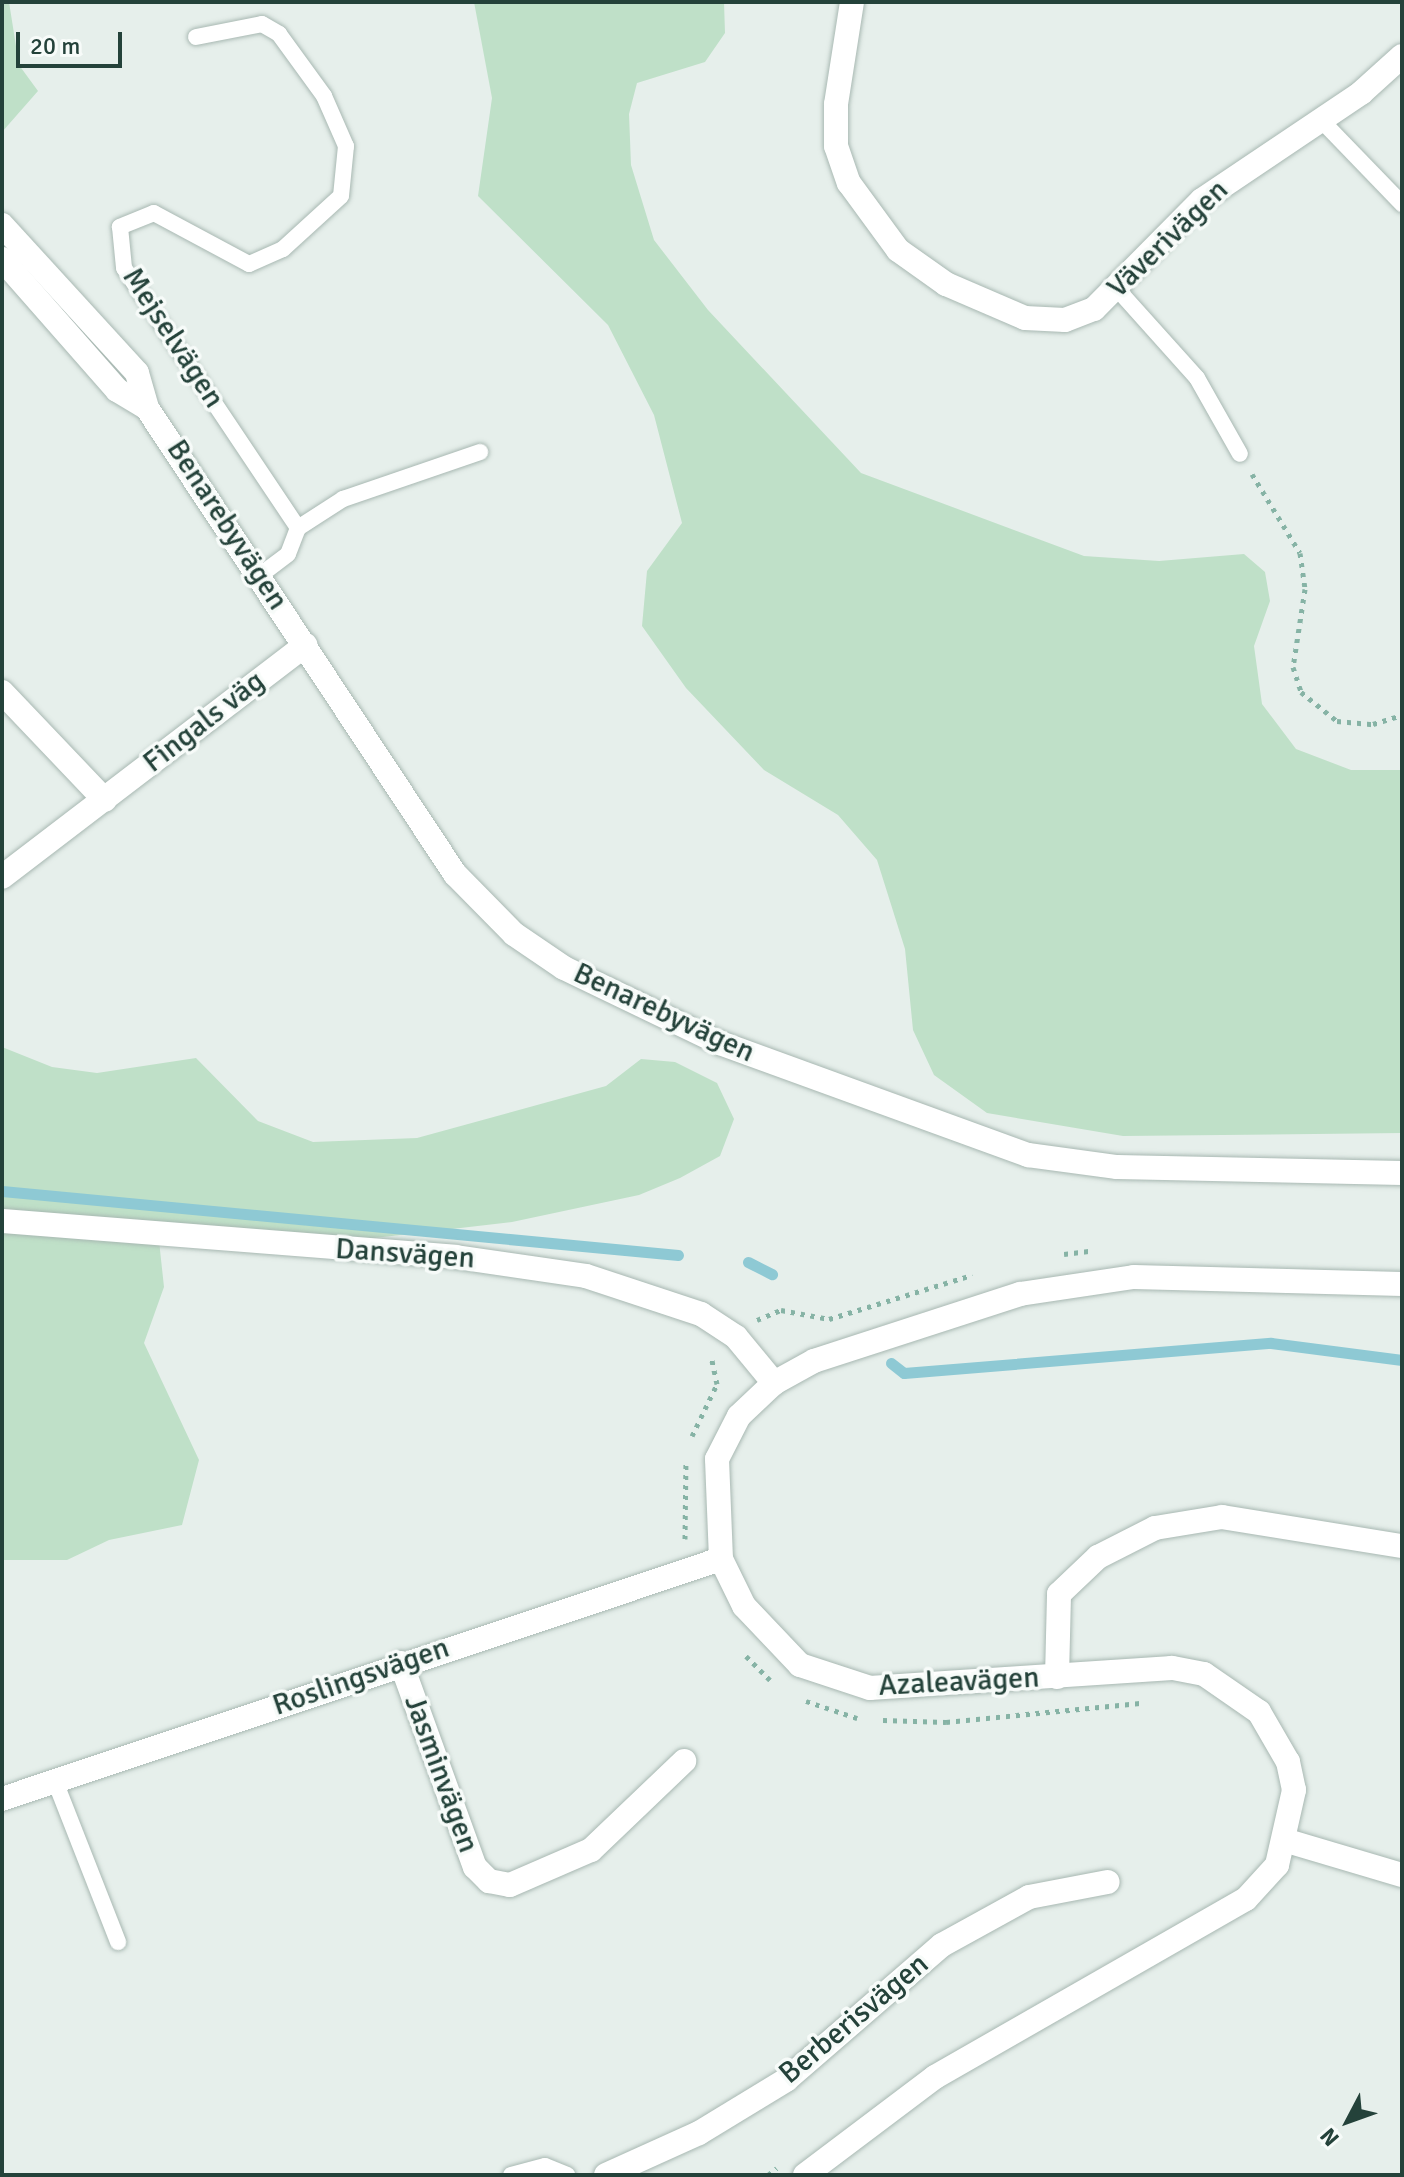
<!DOCTYPE html>
<meta charset="utf-8">
<style>
body{margin:0}
#map{position:relative;width:1404px;height:2177px;overflow:hidden;background:#e6efeb;font-family:Signika,sans-serif}
div>[style]{position:absolute}
[style*='--x']{left:calc(var(--x)*1px);top:calc(var(--y)*1px);width:calc(var(--w)*1px);rotate:calc(var(--a)*1deg)}
.green>*{inset:0;background:#bfe0c8}
.stream>*{height:11px;margin:-5.5px;padding:0 5.5px;transform-origin:5.5px;border-radius:5.5px;background:#8ec9d4}
.path>*{height:5px;margin-top:-2.5px;transform-origin:0;background:repeating-linear-gradient(90deg,#86b3a5 0 4px,transparent 0 10px)}
.roads{filter:drop-shadow(0 0 2px #a8b8b2) drop-shadow(0 0 2px #a8b8b2)}
.lane>*{height:16px;margin:-8px;padding:0 8px;transform-origin:8px;border-radius:8px;background:#fff}
.street>*{height:24px;margin:-12px;padding:0 12px;transform-origin:12px;border-radius:12px;background:#fff}
.secondary>*{height:24px;margin:-12px;padding:0 12px;transform-origin:12px;border-radius:12px;background:#fff}
span{translate:-50% -50%;white-space:nowrap;text-align:center;line-height:1.15;-webkit-text-stroke:7px #f7fbf9;paint-order:stroke}
.street-label{font-size:30px;color:#24423a}
.frame{position:absolute;inset:0;border:4px solid #24423a;pointer-events:none}
.north{position:absolute;left:1308px;top:2081px;width:80px;height:80px;-webkit-text-stroke:6px #f7fbf9;paint-order:stroke;rotate:229deg;font-size:22px;font-weight:700;line-height:32px;text-align:center;color:#24423a}
.north::after{content:'';display:block;margin:auto;width:28px;height:36px;background:#24423a;clip-path:polygon(50% 0,100% 100%,50% 72%,0 100%)}
.scale{position:absolute;left:16px;top:32px;width:106px;height:36px;box-sizing:border-box;border:4px solid #24423a;border-top:0;padding-left:10px;font-size:24px;line-height:28px;white-space:nowrap;color:#24423a;-webkit-text-stroke:6px #f7fbf9;paint-order:stroke}
</style>
<div id="map">
<div class="green">
<div style="clip-path:polygon(2px 2px,9px 2px,19px 65px,38px 91px,2px 132px)"></div>
<div style="clip-path:polygon(474px 2px,724px 2px,725px 33px,705px 62px,637px 83px,629px 114px,631px 165px,654px 240px,708px 310px,861px 473px,1084px 556px,1159px 561px,1244px 554px,1265px 572px,1270px 601px,1254px 646px,1262px 704px,1296px 749px,1351px 770px,1402px 770px,1402px 1133px,1123px 1136px,987px 1113px,934px 1075px,913px 1030px,905px 949px,877px 860px,838px 815px,764px 770px,686px 688px,642px 626px,647px 571px,682px 523px,654px 415px,608px 325px,478px 196px,492px 98px)"></div>
<div style="clip-path:polygon(2px 1047px,52px 1067px,97px 1073px,196px 1058px,258px 1121px,313px 1142px,417px 1138px,606px 1086px,641px 1059px,675px 1062px,717px 1083px,734px 1119px,720px 1156px,680px 1178px,639px 1195px,512px 1222px,357px 1240px,157px 1222px,164px 1287px,144px 1343px,199px 1460px,182px 1525px,109px 1540px,67px 1560px,2px 1560px)"></div>
</div>
<div class="stream">
<div style="--x:2;--y:1191;--w:679;--a:5.41"></div>
<div style="--x:748;--y:1262;--w:27;--a:27"></div>
<div style="--x:891;--y:1363;--w:16;--a:38"></div>
<div style="--x:904;--y:1373;--w:368;--a:-4.7"></div>
<div style="--x:1271;--y:1343;--w:132;--a:7.4"></div>
</div>
<div class="path">
<div style="--x:1252;--y:474;--w:92;--a:58.7"></div>
<div style="--x:1300;--y:553;--w:36;--a:82"></div>
<div style="--x:1305;--y:589;--w:79;--a:98.7"></div>
<div style="--x:1293;--y:667;--w:26;--a:72"></div>
<div style="--x:1301;--y:692;--w:46;--a:38.9"></div>
<div style="--x:1337;--y:721;--w:36;--a:5"></div>
<div style="--x:1373;--y:724;--w:30;--a:-17"></div>
<div style="--x:1064;--y:1254;--w:25;--a:-7"></div>
<div style="--x:757;--y:1320;--w:26;--a:-23"></div>
<div style="--x:781;--y:1310;--w:49;--a:10.6"></div>
<div style="--x:829;--y:1319;--w:150;--a:-17.1"></div>
<div style="--x:692;--y:1436;--w:58;--a:-64.3"></div>
<div style="--x:717;--y:1384;--w:29;--a:-102"></div>
<div style="--x:685;--y:1539;--w:77;--a:-89.3"></div>
<div style="--x:746;--y:1656;--w:34;--a:45"></div>
<div style="--x:806;--y:1701;--w:54;--a:18.4"></div>
<div style="--x:883;--y:1720;--w:63;--a:1.8"></div>
<div style="--x:946;--y:1722;--w:195;--a:-5.6"></div>
<div style="--x:768;--y:2175;--w:11;--a:-38"></div>
</div>
<div class="roads">
<div class="lane">
<div style="--x:196;--y:37;--w:67;--a:-11.1"></div>
<div style="--x:262;--y:24;--w:20;--a:30"></div>
<div style="--x:279;--y:34;--w:77;--a:54"></div>
<div style="--x:324;--y:96;--w:55;--a:66.3"></div>
<div style="--x:346;--y:146;--w:50;--a:95.7"></div>
<div style="--x:341;--y:196;--w:79;--a:137.6"></div>
<div style="--x:283;--y:249;--w:37;--a:156"></div>
<div style="--x:249;--y:264;--w:108;--a:-151.8"></div>
<div style="--x:154;--y:213;--w:37;--a:158"></div>
<div style="--x:120;--y:227;--w:41;--a:84.4"></div>
<div style="--x:124;--y:268;--w:313;--a:56.2"></div>
<div style="--x:1321;--y:120;--w:117;--a:46"></div>
<div style="--x:1119;--y:291;--w:117;--a:48.1"></div>
<div style="--x:1197;--y:378;--w:87;--a:60.5"></div>
<div style="--x:263;--y:573;--w:31;--a:-37"></div>
<div style="--x:288;--y:554;--w:28;--a:-69"></div>
<div style="--x:298;--y:528;--w:54;--a:-32.8"></div>
<div style="--x:343;--y:499;--w:145;--a:-18.9"></div>
<div style="--x:55;--y:1781;--w:173;--a:68.6"></div>
<div style="--x:511;--y:2175;--w:35;--a:-15"></div>
<div style="--x:545;--y:2166;--w:24;--a:22"></div>
</div>
<div class="street">
<div style="--x:852;--y:2;--w:103;--a:98.9"></div>
<div style="--x:836;--y:104;--w:42;--a:90"></div>
<div style="--x:836;--y:146;--w:39;--a:71"></div>
<div style="--x:849;--y:183;--w:83;--a:53.8"></div>
<div style="--x:898;--y:250;--w:59;--a:35.3"></div>
<div style="--x:946;--y:284;--w:86;--a:23.3"></div>
<div style="--x:1025;--y:318;--w:40;--a:2.9"></div>
<div style="--x:1065;--y:320;--w:31;--a:-21"></div>
<div style="--x:1094;--y:309;--w:153;--a:-45.3"></div>
<div style="--x:1202;--y:200;--w:192;--a:-33.9"></div>
<div style="--x:1361;--y:93;--w:55;--a:-42.1"></div>
<div style="--x:2;--y:692;--w:149;--a:46.4"></div>
<div style="--x:2;--y:877;--w:382;--a:-37.4"></div>
<div style="--x:2;--y:1221;--w:455;--a:4.5"></div>
<div style="--x:456;--y:1257;--w:131;--a:8.3"></div>
<div style="--x:586;--y:1276;--w:121;--a:18.3"></div>
<div style="--x:701;--y:1314;--w:42;--a:33.3"></div>
<div style="--x:736;--y:1337;--w:60;--a:50.4"></div>
<div style="--x:401;--y:1663;--w:217;--a:70.1"></div>
<div style="--x:475;--y:1867;--w:20;--a:45"></div>
<div style="--x:489;--y:1881;--w:21;--a:11"></div>
<div style="--x:510;--y:1885;--w:88;--a:-23.4"></div>
<div style="--x:591;--y:1850;--w:129;--a:-43.7"></div>
<div style="--x:1057;--y:1677;--w:83;--a:-88.6"></div>
<div style="--x:1059;--y:1594;--w:54;--a:-43.5"></div>
<div style="--x:1098;--y:1557;--w:64;--a:-27"></div>
<div style="--x:1155;--y:1528;--w:68;--a:-9.3"></div>
<div style="--x:1222;--y:1517;--w:182;--a:9.2"></div>
<div style="--x:2;--y:1799;--w:758;--a:-18.46"></div>
<div style="--x:1287;--y:1841;--w:120;--a:16.5"></div>
<div style="--x:606;--y:2175;--w:102;--a:-24.3"></div>
<div style="--x:699;--y:2133;--w:102;--a:-31.3"></div>
<div style="--x:786;--y:2080;--w:206;--a:-40.9"></div>
<div style="--x:942;--y:1945;--w:99;--a:-28.9"></div>
<div style="--x:1029;--y:1897;--w:80;--a:-10.8"></div>
<div style="--x:805;--y:2175;--w:163;--a:-37"></div>
<div style="--x:935;--y:2077;--w:358;--a:-29.8"></div>
<div style="--x:1246;--y:1899;--w:46;--a:-47.6"></div>
<div style="--x:1277;--y:1865;--w:77;--a:-77.2"></div>
<div style="--x:1294;--y:1790;--w:29;--a:-102"></div>
<div style="--x:1288;--y:1762;--w:58;--a:-120.1"></div>
<div style="--x:1259;--y:1712;--w:67;--a:-145.4"></div>
<div style="--x:1204;--y:1674;--w:33;--a:-169"></div>
<div style="--x:1172;--y:1668;--w:303;--a:176.2"></div>
<div style="--x:870;--y:1688;--w:74;--a:-161.8"></div>
<div style="--x:800;--y:1665;--w:81;--a:-133.5"></div>
<div style="--x:744;--y:1606;--w:52;--a:-116.1"></div>
<div style="--x:721;--y:1559;--w:100;--a:-92.3"></div>
<div style="--x:717;--y:1459;--w:48;--a:-62.9"></div>
<div style="--x:739;--y:1416;--w:48;--a:-43.3"></div>
<div style="--x:774;--y:1383;--w:46;--a:-28.8"></div>
<div style="--x:814;--y:1361;--w:217;--a:-18"></div>
<div style="--x:1020;--y:1294;--w:115;--a:-8.5"></div>
<div style="--x:1134;--y:1277;--w:268;--a:1.5"></div>
</div>
<div class="secondary">
<div style="--x:2;--y:225;--w:200;--a:47.6"></div>
<div style="--x:137;--y:373;--w:36;--a:74"></div>
<div style="--x:147;--y:408;--w:559;--a:56.54"></div>
<div style="--x:455;--y:874;--w:84;--a:45.5"></div>
<div style="--x:514;--y:934;--w:60;--a:34.2"></div>
<div style="--x:564;--y:968;--w:173;--a:25.7"></div>
<div style="--x:720;--y:1043;--w:328;--a:20"></div>
<div style="--x:1028;--y:1155;--w:90;--a:7.7"></div>
<div style="--x:1117;--y:1167;--w:285;--a:1.2"></div>
<div style="--x:2;--y:259;--w:174;--a:48.7"></div>
<div style="--x:117;--y:390;--w:35;--a:31"></div>
</div>
</div>
<div class="street-label">
<span style="left:1168px;top:239px;rotate:-44deg">Väverivägen</span>
<span style="left:173px;top:338px;rotate:57deg">Mejselvägen</span>
<span style="left:227px;top:525px;rotate:57deg">Benarebyvägen</span>
<span style="left:204px;top:722px;rotate:-38deg">Fingals väg</span>
<span style="left:664px;top:1013px;rotate:25deg">Benarebyvägen</span>
<span style="left:405px;top:1254px;rotate:4deg">Dansvägen</span>
<span style="left:361px;top:1677px;rotate:-19deg">Roslingsvägen</span>
<span style="left:959px;top:1682px;rotate:-3deg">Azaleavägen</span>
<span style="left:441px;top:1774px;rotate:70deg">Jasminvägen</span>
<span style="left:854px;top:2019px;rotate:-40deg">Berberisvägen</span>
</div>
<div class="frame"></div>
<div class="north">N</div>
<div class="scale">20 m</div>
</div>
